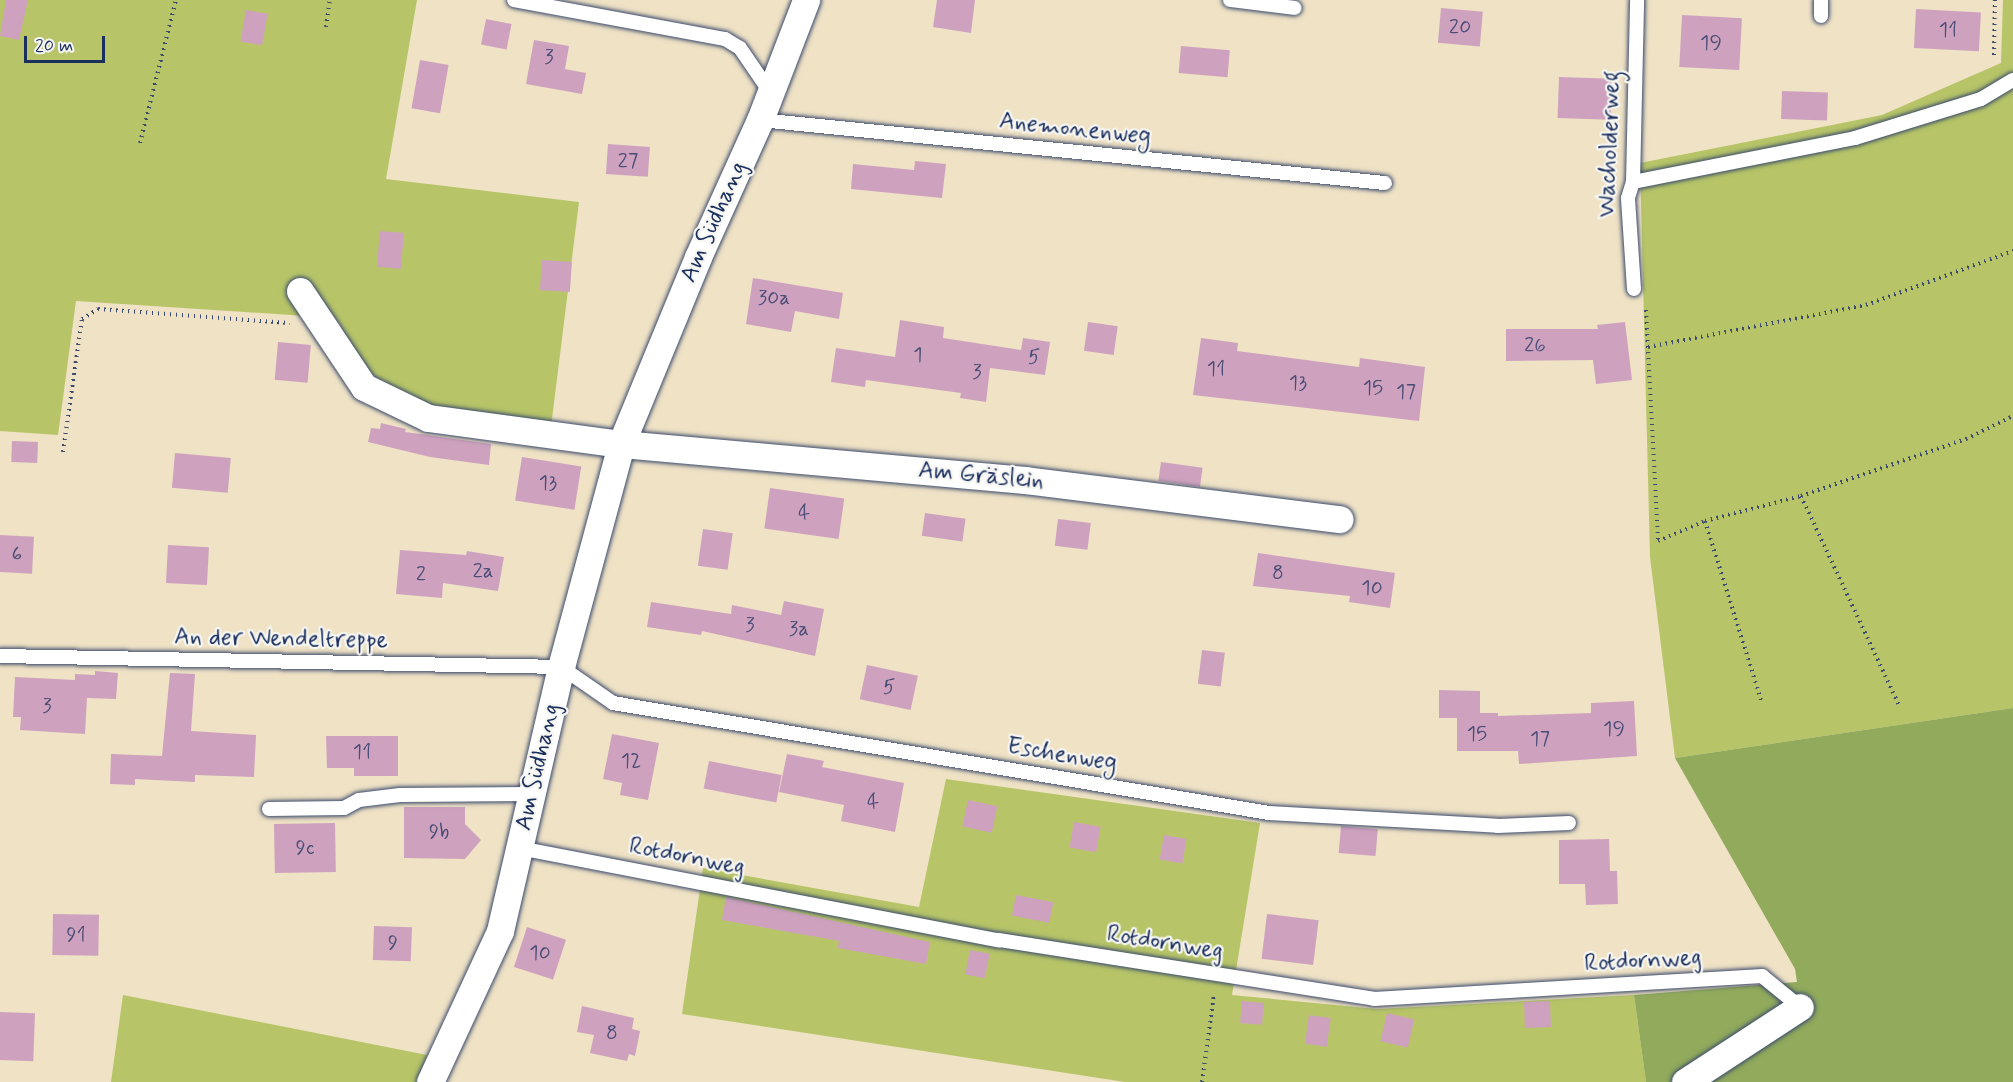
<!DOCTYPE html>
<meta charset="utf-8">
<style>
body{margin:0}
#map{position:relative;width:2013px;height:1082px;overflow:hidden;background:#efe2c5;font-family:Mynerve,sans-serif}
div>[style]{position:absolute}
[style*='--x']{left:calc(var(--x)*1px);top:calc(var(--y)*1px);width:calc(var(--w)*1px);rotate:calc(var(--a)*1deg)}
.green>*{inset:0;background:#b7c568}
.forest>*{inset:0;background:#91aa5c}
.building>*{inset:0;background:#cea2be;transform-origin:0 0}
.path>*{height:4px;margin-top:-2px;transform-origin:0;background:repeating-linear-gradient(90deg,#3b4a6d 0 1.5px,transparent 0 6px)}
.roads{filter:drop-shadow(0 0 2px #3b4a6d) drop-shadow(0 0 2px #3b4a6d)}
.service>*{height:14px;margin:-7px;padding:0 7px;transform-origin:7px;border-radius:7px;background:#fff}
.minor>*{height:27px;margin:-13.5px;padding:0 13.5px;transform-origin:13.5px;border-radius:13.5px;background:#fff}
span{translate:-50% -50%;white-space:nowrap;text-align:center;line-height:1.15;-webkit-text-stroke:4.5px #f6f6f2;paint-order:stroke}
.number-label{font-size:21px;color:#484c76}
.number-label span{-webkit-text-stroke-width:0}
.street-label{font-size:24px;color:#1b2f5e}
.scale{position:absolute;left:24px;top:36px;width:81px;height:27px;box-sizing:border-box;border:3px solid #1b2f5e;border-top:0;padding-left:8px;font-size:18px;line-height:21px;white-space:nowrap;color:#1b2f5e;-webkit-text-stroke:4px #f6f6f2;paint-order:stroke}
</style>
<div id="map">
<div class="green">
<div style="clip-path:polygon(0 0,417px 0,386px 179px,579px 202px,551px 427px,414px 402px,377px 379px,347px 346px,341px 326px,314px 290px,306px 316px,76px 301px,58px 435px,0 431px)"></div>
<div style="clip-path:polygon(2003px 0,2013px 0,2013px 708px,1675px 758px,1650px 557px,1640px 163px,1882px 115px,2001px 63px)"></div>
<div style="clip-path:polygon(946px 779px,1260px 823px,1232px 995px,1377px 1009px,1634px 995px,1646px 1082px,1125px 1082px,682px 1014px,703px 868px,919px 907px)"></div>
<div style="clip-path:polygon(123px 995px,427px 1055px,417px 1082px,111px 1082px)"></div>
</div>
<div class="forest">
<div style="clip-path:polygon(2013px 708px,2013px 1082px,1646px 1082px,1634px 995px,1797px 982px,1795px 969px,1675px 758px)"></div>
</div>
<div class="building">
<div style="clip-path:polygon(6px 0,28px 0,19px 40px,0 36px)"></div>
<div style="clip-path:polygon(937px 0,975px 0,971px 33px,933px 27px)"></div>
<div style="left:1441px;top:8px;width:42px;height:35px;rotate:5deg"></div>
<div style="left:1916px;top:9px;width:65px;height:39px;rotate:3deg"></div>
<div style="left:246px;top:10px;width:22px;height:32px;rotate:10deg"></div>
<div style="left:1682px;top:15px;width:60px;height:52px;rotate:3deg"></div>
<div style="left:486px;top:19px;width:26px;height:26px;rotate:11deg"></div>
<div style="clip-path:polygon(534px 40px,569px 46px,565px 69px,586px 73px,582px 94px,526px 84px)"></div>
<div style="left:1181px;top:46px;width:49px;height:27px;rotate:5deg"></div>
<div style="left:420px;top:60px;width:29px;height:49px;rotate:10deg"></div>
<div style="left:1559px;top:77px;width:53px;height:41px;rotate:2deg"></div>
<div style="left:1782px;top:91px;width:46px;height:28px;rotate:2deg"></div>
<div style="left:608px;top:144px;width:42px;height:30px;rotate:4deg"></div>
<div style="clip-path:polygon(915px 161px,946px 164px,942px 198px,851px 189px,853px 164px,914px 170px)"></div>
<div style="left:380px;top:231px;width:24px;height:36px;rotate:5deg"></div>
<div style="left:542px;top:260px;width:30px;height:30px;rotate:4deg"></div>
<div style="clip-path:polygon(753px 278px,843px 293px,839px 319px,795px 311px,791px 332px,746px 324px)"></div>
<div style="clip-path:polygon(900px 320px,944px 327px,943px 338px,1021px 350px,1023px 338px,1050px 342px,1045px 375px,990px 368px,986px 402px,960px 398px,961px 393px,866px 380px,865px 387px,831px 382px,836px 348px,895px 357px)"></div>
<div style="left:1088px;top:322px;width:30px;height:29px;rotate:8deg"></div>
<div style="clip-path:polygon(1625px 322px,1632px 380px,1596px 384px,1593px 360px,1506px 361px,1506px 329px,1598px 329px,1597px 325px)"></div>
<div style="clip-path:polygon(1201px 338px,1238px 343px,1237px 351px,1359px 367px,1360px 358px,1425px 367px,1419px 421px,1193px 395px)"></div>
<div style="left:278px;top:342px;width:33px;height:38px;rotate:5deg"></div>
<div style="clip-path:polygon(381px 423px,406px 429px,405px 432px,491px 444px,489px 465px,430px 457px,368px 442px,371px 428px,380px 429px)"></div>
<div style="left:12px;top:441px;width:26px;height:21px;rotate:2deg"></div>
<div style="left:175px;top:453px;width:56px;height:35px;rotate:5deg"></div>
<div style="left:522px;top:457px;width:60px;height:44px;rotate:9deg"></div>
<div style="left:1161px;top:462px;width:42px;height:19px;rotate:8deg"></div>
<div style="left:770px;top:488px;width:75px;height:41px;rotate:8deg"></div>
<div style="left:925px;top:513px;width:41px;height:23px;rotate:8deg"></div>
<div style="left:1058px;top:519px;width:33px;height:27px;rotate:7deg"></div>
<div style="left:703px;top:529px;width:30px;height:37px;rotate:8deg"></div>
<div style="left:0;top:535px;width:34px;height:37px;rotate:3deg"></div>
<div style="left:168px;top:545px;width:41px;height:38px;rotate:3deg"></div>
<div style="clip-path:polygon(400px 550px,466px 555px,467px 551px,504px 557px,498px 591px,443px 583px,442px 598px,396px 594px)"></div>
<div style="clip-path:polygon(1258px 553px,1395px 573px,1390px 608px,1349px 602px,1350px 596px,1253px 586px)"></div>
<div style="clip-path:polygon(784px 601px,824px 609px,815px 656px,702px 631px,701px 635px,647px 627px,651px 602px,731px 614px,732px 605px,781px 615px)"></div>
<div style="left:1202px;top:650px;width:23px;height:34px;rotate:7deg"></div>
<div style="left:867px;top:665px;width:52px;height:35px;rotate:12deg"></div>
<div style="clip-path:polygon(95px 671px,118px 673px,116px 699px,87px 698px,85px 734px,20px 730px,21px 717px,13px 717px,15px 677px,75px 680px,75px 674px,95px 675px)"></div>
<div style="clip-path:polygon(170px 673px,195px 674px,191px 731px,256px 735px,254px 777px,195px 775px,195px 782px,135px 779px,135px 785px,110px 784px,111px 754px,162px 756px)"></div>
<div style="clip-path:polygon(1439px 690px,1480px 691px,1480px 713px,1498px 713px,1498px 716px,1591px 713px,1591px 703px,1634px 701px,1637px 756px,1519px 764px,1518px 751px,1457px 751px,1457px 718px,1439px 718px)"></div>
<div style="clip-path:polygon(612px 734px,659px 743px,648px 800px,620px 795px,622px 783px,603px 779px)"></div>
<div style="clip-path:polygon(326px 736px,398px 736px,398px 776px,354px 776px,354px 768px,327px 768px)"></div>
<div style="clip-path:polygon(787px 754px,824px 761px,822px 767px,904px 783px,895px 832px,841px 821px,844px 805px,779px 792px)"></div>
<div style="left:709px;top:761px;width:74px;height:28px;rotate:11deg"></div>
<div style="left:968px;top:800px;width:30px;height:27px;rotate:12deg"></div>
<div style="clip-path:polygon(404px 807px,465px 807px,465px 824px,481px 840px,465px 859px,404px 858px)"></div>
<div style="left:1074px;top:822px;width:27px;height:26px;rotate:10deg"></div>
<div style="left:335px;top:823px;width:49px;height:61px;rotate:89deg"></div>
<div style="left:1341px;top:826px;width:37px;height:27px;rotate:5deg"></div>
<div style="left:1164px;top:835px;width:23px;height:25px;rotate:10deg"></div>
<div style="clip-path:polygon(1609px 839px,1610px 871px,1617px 871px,1618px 904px,1586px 905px,1585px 884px,1559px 884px,1559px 840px)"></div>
<div style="left:1016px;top:895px;width:38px;height:21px;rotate:11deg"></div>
<div style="clip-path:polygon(726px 897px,930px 942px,926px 964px,838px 948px,839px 941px,722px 920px)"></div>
<div style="left:53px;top:914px;width:46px;height:41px;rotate:1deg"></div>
<div style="left:1267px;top:914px;width:52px;height:45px;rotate:7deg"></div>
<div style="left:374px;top:926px;width:38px;height:34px;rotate:2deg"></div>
<div style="left:527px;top:927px;width:41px;height:42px;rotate:18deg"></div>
<div style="left:970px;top:950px;width:20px;height:25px;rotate:11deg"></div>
<div style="left:1242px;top:1001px;width:22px;height:22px;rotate:5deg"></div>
<div style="left:1550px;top:1001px;width:26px;height:26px;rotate:88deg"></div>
<div style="clip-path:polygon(582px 1006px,634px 1018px,632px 1029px,640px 1031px,635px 1056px,629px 1054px,627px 1061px,590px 1053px,594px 1035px,577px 1032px)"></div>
<div style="left:0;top:1012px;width:35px;height:48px;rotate:2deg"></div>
<div style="left:1387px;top:1013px;width:28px;height:29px;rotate:13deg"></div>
<div style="left:1309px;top:1015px;width:22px;height:29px;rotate:8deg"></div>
</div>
<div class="path">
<div style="--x:326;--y:27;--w:27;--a:-82"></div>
<div style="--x:1994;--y:55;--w:55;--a:-89"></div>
<div style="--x:140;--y:143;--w:147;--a:-75.9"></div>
<div style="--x:1646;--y:310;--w:231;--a:87"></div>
<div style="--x:1658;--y:541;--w:51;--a:-23.1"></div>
<div style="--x:1705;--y:521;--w:99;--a:-14.6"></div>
<div style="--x:1801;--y:496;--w:175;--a:-19.1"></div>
<div style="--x:1966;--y:439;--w:52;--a:-26.1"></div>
<div style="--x:1648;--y:347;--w:222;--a:-10.9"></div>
<div style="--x:1866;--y:305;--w:157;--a:-20.2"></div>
<div style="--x:63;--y:452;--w:134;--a:-81.9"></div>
<div style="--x:82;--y:319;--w:19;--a:-32"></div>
<div style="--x:98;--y:309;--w:192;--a:4.2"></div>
<div style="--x:1801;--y:496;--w:231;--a:64.9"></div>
<div style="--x:1705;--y:521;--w:191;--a:72.6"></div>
<div style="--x:1202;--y:1082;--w:89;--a:-82.2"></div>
</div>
<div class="roads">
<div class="service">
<div style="--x:514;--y:0;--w:215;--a:10.5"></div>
<div style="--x:725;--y:39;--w:17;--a:31"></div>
<div style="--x:740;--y:48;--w:53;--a:55.7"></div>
<div style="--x:1230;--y:0;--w:65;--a:7"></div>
<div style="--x:1821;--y:16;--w:16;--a:-90"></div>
<div style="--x:760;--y:120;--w:628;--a:5.76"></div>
<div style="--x:1633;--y:182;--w:226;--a:-11.2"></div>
<div style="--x:1855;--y:138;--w:132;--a:-17.2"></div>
<div style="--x:1981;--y:99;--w:37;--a:-31"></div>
<div style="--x:1634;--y:289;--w:91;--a:-93.8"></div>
<div style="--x:1628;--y:198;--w:17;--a:-73"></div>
<div style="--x:1633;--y:182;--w:182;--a:-88.7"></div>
<div style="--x:0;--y:656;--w:561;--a:1.12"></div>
<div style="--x:561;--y:667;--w:63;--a:34.7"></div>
<div style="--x:613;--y:703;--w:665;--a:9.52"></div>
<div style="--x:1269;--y:813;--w:229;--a:3.2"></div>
<div style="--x:1498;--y:826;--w:71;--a:-2.4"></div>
<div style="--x:269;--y:809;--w:75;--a:-0.8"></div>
<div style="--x:344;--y:808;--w:17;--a:-28"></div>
<div style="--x:359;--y:800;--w:41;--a:-7"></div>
<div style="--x:400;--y:795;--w:131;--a:-0.4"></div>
<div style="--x:519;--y:848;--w:489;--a:10.9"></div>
<div style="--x:999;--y:940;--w:380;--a:8.9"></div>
<div style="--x:1374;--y:999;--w:389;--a:-3.4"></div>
<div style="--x:1762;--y:976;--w:49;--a:39.2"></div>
</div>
<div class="minor">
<div style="--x:300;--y:291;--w:115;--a:56.3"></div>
<div style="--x:364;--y:387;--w:71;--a:25.8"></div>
<div style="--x:428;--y:418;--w:195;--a:7.7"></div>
<div style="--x:621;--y:444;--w:406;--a:5.1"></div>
<div style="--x:1025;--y:480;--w:317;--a:7.1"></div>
<div style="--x:430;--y:1082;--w:166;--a:-65.1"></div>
<div style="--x:500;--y:931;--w:271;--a:-77"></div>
<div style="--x:561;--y:667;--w:231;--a:-74.9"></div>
<div style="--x:621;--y:444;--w:202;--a:-67.6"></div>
<div style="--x:698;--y:257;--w:150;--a:-65.7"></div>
<div style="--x:760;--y:120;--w:129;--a:-69"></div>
<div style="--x:1685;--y:1082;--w:137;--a:-33.1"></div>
</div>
</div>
<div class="number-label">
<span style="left:1460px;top:27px">20</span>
<span style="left:1948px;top:30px">11</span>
<span style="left:1711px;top:43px">19</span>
<span style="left:549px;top:57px">3</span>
<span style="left:628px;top:161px">27</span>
<span style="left:774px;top:298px">30a</span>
<span style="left:1535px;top:345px">26</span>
<span style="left:918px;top:355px">1</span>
<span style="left:1034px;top:357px">5</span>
<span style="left:1216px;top:369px">11</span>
<span style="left:977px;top:372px">3</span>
<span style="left:1298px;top:383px">13</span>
<span style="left:1373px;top:388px">15</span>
<span style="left:1406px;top:392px">17</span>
<span style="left:548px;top:483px">13</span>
<span style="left:804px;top:513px">4</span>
<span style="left:17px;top:554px">6</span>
<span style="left:483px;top:571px">2a</span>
<span style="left:1278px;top:573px">8</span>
<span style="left:421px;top:574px">2</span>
<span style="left:1372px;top:588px">10</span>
<span style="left:750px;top:625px">3</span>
<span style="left:799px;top:629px">3a</span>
<span style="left:889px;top:687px">5</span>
<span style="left:47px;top:706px">3</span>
<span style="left:1614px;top:729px">19</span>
<span style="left:1477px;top:734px">15</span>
<span style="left:1540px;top:739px">17</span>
<span style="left:362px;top:752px">11</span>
<span style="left:631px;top:761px">12</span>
<span style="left:873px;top:802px">4</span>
<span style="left:439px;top:832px">9b</span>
<span style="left:305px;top:848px">9c</span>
<span style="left:76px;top:935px">91</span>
<span style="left:393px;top:943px">9</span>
<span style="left:540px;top:953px">10</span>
<span style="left:612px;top:1033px">8</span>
</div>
<div class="street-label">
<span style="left:1075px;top:129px;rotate:6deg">Anemonenweg</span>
<span style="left:1610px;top:144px;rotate:-88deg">Wacholderweg</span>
<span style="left:714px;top:222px;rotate:-66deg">Am Südhang</span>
<span style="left:981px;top:476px;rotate:5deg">Am Gräslein</span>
<span style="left:281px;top:639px;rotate:1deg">An der Wendeltreppe</span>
<span style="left:1062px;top:755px;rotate:9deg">Eschenweg</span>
<span style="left:538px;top:767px;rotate:-77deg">Am Südhang</span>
<span style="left:687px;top:857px;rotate:11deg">Rotdornweg</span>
<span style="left:1165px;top:943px;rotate:9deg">Rotdornweg</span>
<span style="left:1643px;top:961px;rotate:-3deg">Rotdornweg</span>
</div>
<div class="scale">20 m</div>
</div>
